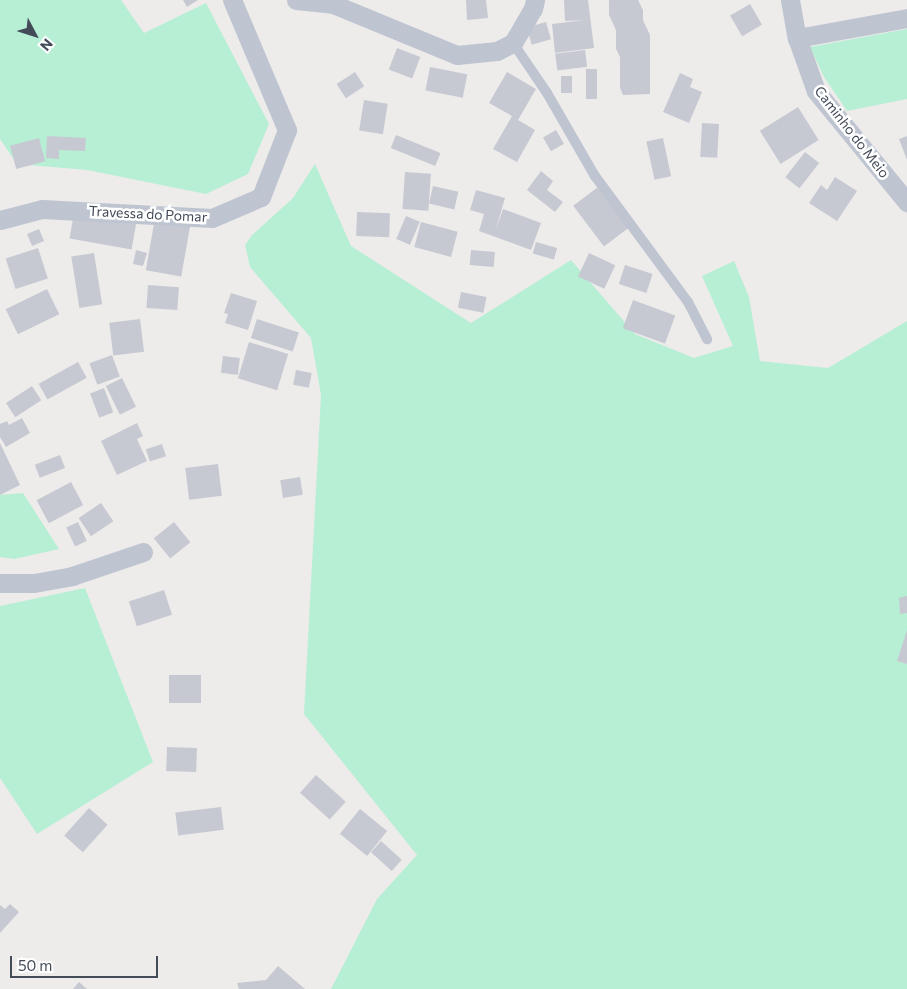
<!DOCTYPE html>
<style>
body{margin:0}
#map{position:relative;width:907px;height:989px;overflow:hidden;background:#eeebeb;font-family:Commissioner,sans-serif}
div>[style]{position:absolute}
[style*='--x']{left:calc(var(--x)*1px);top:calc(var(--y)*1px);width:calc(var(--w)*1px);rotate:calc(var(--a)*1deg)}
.green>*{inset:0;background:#b7efd5}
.building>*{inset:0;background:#c7c9d2;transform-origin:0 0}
.lane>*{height:10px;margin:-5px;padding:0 5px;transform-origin:5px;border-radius:5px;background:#bec5d1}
.street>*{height:19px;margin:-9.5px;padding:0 9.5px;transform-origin:9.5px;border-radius:9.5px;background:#bec5d1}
span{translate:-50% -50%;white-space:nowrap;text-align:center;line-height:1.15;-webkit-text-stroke:5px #fff;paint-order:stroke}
.street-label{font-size:14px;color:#434b59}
.north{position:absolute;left:10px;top:10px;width:50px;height:50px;-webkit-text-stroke:4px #fff;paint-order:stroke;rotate:130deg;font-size:14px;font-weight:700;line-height:20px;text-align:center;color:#434b59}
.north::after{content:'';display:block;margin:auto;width:18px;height:22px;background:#434b59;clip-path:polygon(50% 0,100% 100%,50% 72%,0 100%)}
.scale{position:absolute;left:10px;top:956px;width:148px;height:22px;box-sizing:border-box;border:2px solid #434b59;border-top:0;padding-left:6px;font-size:15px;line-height:18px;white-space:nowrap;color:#434b59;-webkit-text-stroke:4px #fff;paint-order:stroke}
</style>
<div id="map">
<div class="green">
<div style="clip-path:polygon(0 0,121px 0,144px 33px,206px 3px,269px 124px,248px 174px,206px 194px,87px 170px,17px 164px,0 139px)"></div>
<div style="clip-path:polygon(907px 29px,907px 99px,847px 111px,824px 77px,810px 47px)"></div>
<div style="clip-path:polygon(315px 164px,351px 246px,471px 323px,571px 260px,635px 334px,694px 358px,733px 346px,702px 276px,734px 261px,749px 297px,760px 361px,828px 368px,907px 321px,907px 989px,331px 989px,377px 899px,417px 855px,304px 714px,321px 395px,311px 338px,250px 267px,245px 245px,252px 235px,293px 198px)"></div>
<div style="clip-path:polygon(23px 493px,59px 549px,14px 559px,0 557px,0 495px)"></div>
<div style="clip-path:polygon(85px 588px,153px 762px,37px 834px,0 778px,0 606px)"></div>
</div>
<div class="building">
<div style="clip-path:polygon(183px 0,198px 0,187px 7px)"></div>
<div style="clip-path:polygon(466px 0,486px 0,488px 18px,467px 20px)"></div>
<div style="clip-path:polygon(564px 0,588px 0,594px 48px,555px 53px,552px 24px,585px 20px,565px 21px)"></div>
<div style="clip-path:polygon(609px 0,638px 0,643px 10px,643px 20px,650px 35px,650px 94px,623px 95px,620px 88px,620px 57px,616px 49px,616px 30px,609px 15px)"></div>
<div style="left:750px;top:4px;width:24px;height:23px;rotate:60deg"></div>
<div style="left:546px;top:22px;width:18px;height:20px;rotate:74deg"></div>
<div style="left:397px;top:48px;width:25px;height:23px;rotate:21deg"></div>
<div style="left:585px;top:50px;width:17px;height:30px;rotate:83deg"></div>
<div style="left:430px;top:67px;width:38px;height:24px;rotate:11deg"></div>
<div style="left:586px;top:69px;width:11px;height:30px"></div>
<div style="left:355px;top:72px;width:17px;height:22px;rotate:57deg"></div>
<div style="clip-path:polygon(507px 72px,536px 89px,518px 120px,535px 130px,517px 162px,493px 149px,512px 116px,489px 103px)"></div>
<div style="clip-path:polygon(680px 73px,693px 79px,690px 87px,702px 92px,689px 123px,663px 112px)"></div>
<div style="left:561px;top:76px;width:11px;height:17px"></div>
<div style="left:364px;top:100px;width:24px;height:31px;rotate:9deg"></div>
<div style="left:798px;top:107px;width:39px;height:45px;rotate:58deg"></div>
<div style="left:702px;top:123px;width:17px;height:34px;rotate:3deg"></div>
<div style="left:556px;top:130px;width:16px;height:15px;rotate:60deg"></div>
<div style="left:396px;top:135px;width:48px;height:14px;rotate:22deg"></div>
<div style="clip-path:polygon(47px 136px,86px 138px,85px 151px,59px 150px,59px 159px,46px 158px)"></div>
<div style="clip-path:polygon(907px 136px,907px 160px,899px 139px)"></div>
<div style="left:39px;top:138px;width:24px;height:30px;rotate:75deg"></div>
<div style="left:663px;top:138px;width:39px;height:17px;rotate:78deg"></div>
<div style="left:805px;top:152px;width:18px;height:32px;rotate:38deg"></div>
<div style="clip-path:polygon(541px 171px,553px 181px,547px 190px,563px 202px,555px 212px,527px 190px)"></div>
<div style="left:405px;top:172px;width:26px;height:37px;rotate:4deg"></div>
<div style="clip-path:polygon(835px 177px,857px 191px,837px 221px,809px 203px,821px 185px,827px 190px)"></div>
<div style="left:433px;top:186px;width:26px;height:18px;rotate:13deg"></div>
<div style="left:598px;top:187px;width:51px;height:31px;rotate:53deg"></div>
<div style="clip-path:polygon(476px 190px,505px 198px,495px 232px,503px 209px,541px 223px,531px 250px,479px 231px,484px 214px,470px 210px)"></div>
<div style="left:357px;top:212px;width:33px;height:24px;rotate:2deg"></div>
<div style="left:74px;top:213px;width:63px;height:26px;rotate:10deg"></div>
<div style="left:406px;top:216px;width:15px;height:25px;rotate:23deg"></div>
<div style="left:155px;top:218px;width:36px;height:53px;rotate:10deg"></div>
<div style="left:421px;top:222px;width:38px;height:26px;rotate:15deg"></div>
<div style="left:39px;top:229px;width:13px;height:13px;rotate:67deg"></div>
<div style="left:536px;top:242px;width:22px;height:12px;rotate:16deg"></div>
<div style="left:38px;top:248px;width:32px;height:34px;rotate:72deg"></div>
<div style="clip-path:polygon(136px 250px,147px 253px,143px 266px,133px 264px)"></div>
<div style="left:471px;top:250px;width:24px;height:15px;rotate:5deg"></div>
<div style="left:94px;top:253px;width:52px;height:23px;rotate:81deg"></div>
<div style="left:589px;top:253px;width:29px;height:26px;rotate:25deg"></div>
<div style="left:625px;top:265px;width:29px;height:20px;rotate:18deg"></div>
<div style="left:148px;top:285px;width:31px;height:23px;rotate:4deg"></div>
<div style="left:47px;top:289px;width:28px;height:46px;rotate:64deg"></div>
<div style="left:461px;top:292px;width:26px;height:16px;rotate:11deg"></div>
<div style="clip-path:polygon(231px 293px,257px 301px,248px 330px,225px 323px,228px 314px,224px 313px)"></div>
<div style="left:633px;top:300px;width:45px;height:30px;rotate:20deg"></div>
<div style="left:140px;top:319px;width:33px;height:31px;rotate:83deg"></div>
<div style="left:257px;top:319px;width:44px;height:20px;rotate:18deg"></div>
<div style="left:249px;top:342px;width:41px;height:38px;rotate:17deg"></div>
<div style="left:112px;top:355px;width:23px;height:24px;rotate:70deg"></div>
<div style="left:223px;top:356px;width:17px;height:17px;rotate:7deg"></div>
<div style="left:78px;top:362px;width:18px;height:45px;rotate:61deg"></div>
<div style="left:296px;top:370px;width:16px;height:15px;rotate:11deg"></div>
<div style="left:122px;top:378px;width:32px;height:18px;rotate:64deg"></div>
<div style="left:32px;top:386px;width:17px;height:31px;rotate:57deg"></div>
<div style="left:104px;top:388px;width:26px;height:15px;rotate:69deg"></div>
<div style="clip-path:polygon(22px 418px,30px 433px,6px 447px,0 437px,0 424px,7px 421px,9px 425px)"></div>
<div style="clip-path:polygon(137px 423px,143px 436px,137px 439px,147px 461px,117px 475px,101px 441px)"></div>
<div style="clip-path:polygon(0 443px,20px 485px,0 495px)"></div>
<div style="left:162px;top:444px;width:13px;height:17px;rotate:72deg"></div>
<div style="left:60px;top:455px;width:14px;height:27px;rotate:69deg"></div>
<div style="left:218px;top:464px;width:32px;height:33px;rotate:83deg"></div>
<div style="left:300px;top:477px;width:18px;height:20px;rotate:81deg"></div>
<div style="left:71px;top:482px;width:26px;height:39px;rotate:62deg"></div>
<div style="left:101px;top:503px;width:22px;height:27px;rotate:56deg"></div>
<div style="left:78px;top:522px;width:21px;height:13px;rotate:65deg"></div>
<div style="left:174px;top:522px;width:26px;height:26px;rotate:51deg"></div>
<div style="left:164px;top:590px;width:26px;height:37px;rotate:72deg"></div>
<div style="clip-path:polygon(907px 596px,907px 613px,900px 614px,899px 598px)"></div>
<div style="clip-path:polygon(907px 630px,907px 664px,897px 661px)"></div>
<div style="left:201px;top:675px;width:28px;height:32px;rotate:90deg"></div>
<div style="left:167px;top:747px;width:30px;height:24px;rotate:2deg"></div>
<div style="left:316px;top:775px;width:40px;height:24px;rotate:42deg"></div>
<div style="left:221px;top:807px;width:23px;height:46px;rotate:83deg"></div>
<div style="left:89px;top:808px;width:25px;height:37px;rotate:42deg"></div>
<div style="left:360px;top:809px;width:35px;height:32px;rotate:39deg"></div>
<div style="left:381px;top:841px;width:28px;height:15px;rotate:42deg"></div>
<div style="clip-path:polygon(10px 904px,19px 912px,0 933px,0 905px,5px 909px)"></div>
<div style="clip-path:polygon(278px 966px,305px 989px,239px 989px,237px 983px,266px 980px)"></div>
<div style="clip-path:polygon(79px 982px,87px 989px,73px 989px)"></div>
</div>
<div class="lane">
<div style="--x:513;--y:43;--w:60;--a:55.8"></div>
<div style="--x:547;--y:93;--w:96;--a:60"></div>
<div style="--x:595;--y:176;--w:157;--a:53.6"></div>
<div style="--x:688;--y:302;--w:42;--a:62.8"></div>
</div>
<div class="street">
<div style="--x:296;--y:0;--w:37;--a:6"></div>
<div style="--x:333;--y:4;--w:134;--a:22.4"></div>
<div style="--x:457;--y:55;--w:40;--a:-5.7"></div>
<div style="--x:497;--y:51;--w:18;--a:-27"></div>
<div style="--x:513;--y:43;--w:39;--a:-60"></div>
<div style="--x:533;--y:9;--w:9;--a:-77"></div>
<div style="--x:790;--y:0;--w:39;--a:80"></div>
<div style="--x:797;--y:38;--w:56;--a:70.3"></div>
<div style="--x:816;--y:91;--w:144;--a:50.7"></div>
<div style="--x:797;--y:38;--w:112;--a:-10.3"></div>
<div style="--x:0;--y:220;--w:43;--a:-14.7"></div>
<div style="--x:42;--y:209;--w:170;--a:3"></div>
<div style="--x:212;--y:218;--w:53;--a:-23.2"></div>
<div style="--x:261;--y:197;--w:72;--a:-68.8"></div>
<div style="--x:287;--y:130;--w:141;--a:-112.9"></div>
<div style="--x:0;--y:583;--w:34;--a:0"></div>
<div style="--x:34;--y:583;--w:39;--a:-10"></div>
<div style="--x:72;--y:576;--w:75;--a:-18.7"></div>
</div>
<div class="street-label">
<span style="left:852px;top:132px;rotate:52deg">Caminho do Meio</span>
<span style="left:148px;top:214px;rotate:3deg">Travessa do Pomar</span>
</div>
<div class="north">N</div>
<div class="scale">50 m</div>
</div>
